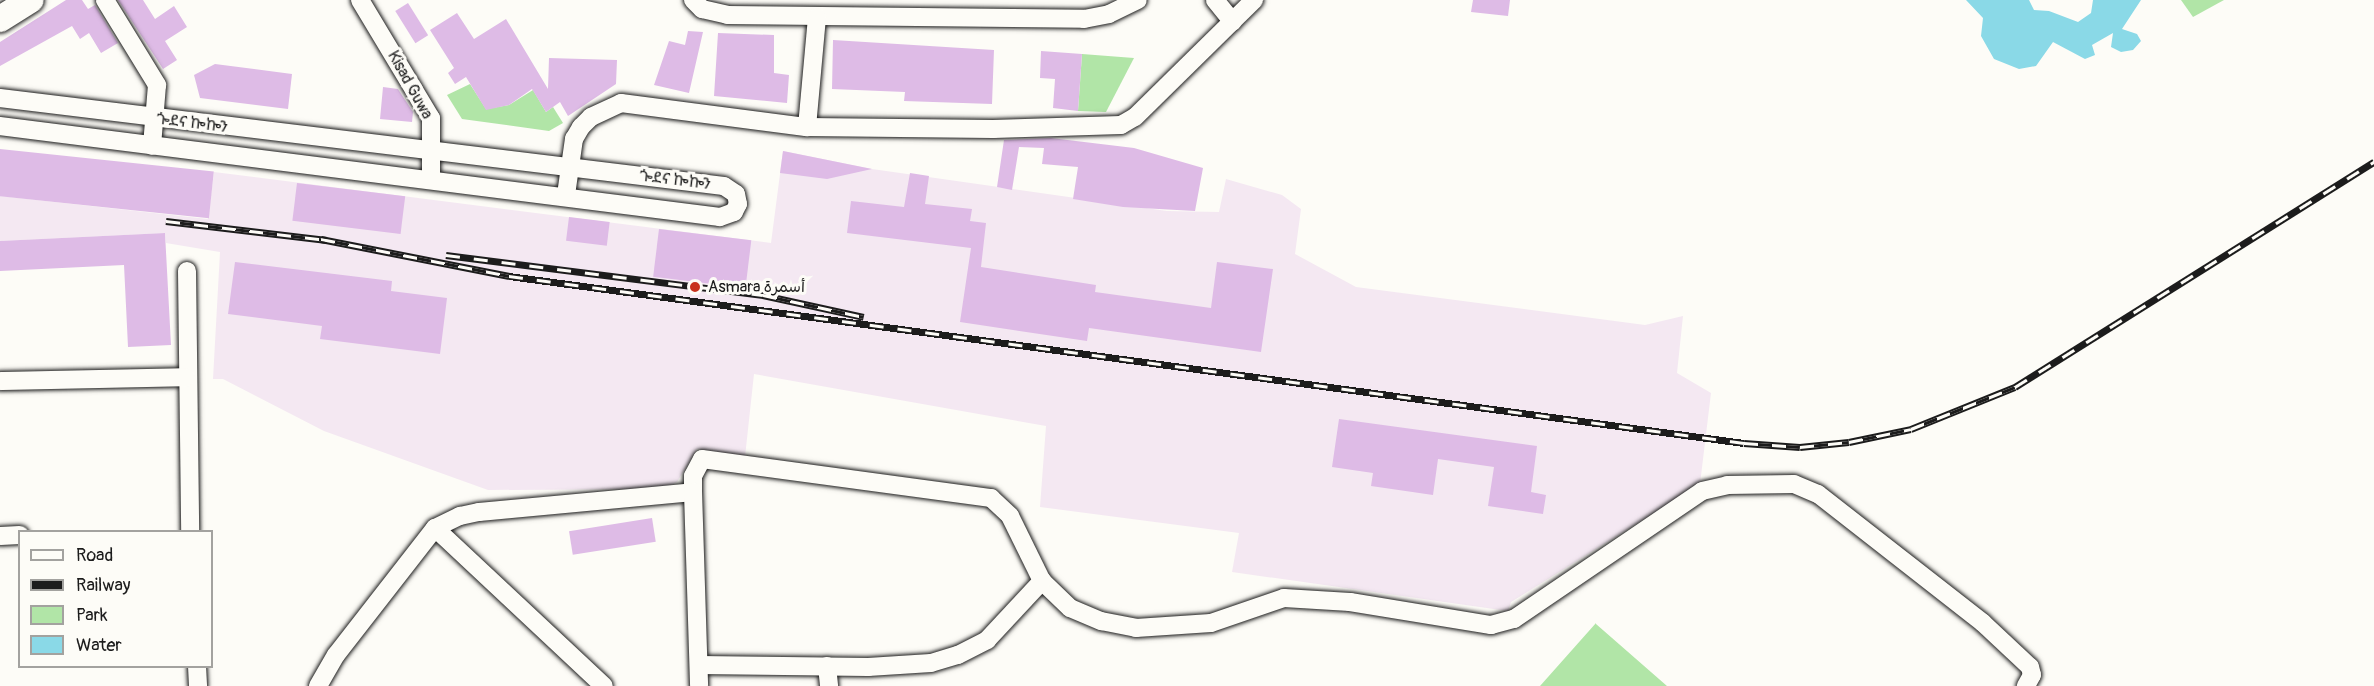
<!DOCTYPE html>
<meta charset="utf-8">
<style>
body{margin:0}
#map{position:relative;width:2374px;height:686px;overflow:hidden;background:#fdfcf7;font-family:Pangolin,"Playpen Sans Arabic","Noto Sans Ethiopic",sans-serif}
div>[style]{position:absolute}
[style*='--x']{left:calc(var(--x)*1px);top:calc(var(--y)*1px);width:calc(var(--w)*1px);rotate:calc(var(--a)*1deg)}
.built>*{inset:0;background:#f4e8f2}
.green>*{inset:0;background:#b1e5a7}
.water>*{inset:0;background:#8ad9e7}
.building>*{inset:0;background:#debbe6;transform-origin:0 0}
.roads{filter:drop-shadow(0 0 2px #1c1c1c) drop-shadow(0 0 2px #1c1c1c)}
.minor>*{height:18px;margin:-9px;padding:0 9px;transform-origin:9px;border-radius:9px;background:#fdfcf7}
.highway>*{height:26px;margin:-13px;padding:0 13px;transform-origin:13px;border-radius:13px;background:#fdfcf7}
.rail>*{height:7px;margin-top:-3.5px;transform-origin:0;background:repeating-linear-gradient(90deg,#fdfcf7 0 14px,#1c1c1c 0 28px);box-sizing:border-box;border-block:2px solid #1c1c1c}
.dots>*{width:16px;height:16px;translate:-50% -50%;box-sizing:border-box;border:3px solid #fdfcf7;border-radius:50%}
span{translate:-50% -50%;white-space:nowrap;text-align:center;line-height:1.15;-webkit-text-stroke:6px #fdfcf7;paint-order:stroke}
.street-label{font-size:16px;color:#1c1c1c}
.poi-label{font-size:16px;color:#1c1c1c}
.left{translate:0 -50%;text-align:left}
.legend{position:absolute;left:18px;top:530px;width:195px;height:138px;box-sizing:border-box;background:#fdfcf7;border:2px solid #a3a29f;margin:0;padding:8px 10px;list-style:none;font-size:18px;color:#1c1c1c}
.legend li{display:flex;align-items:center;gap:12px;height:30px}
.legend b{width:30px;border:2px solid #a3a29f}
</style>
<div id="map">
<div class="built">
<div style="clip-path:polygon(783px 151px,872px 169px,1167px 211px,1219px 212px,1226px 179px,1282px 195px,1301px 209px,1295px 254px,1356px 287px,1645px 325px,1683px 316px,1677px 373px,1711px 393px,1700px 484px,1511px 602px,1508px 611px,1232px 572px,1239px 533px,1040px 507px,1046px 426px,754px 374px,745px 457px,697px 449px,677px 482px,662px 489px,488px 490px,324px 431px,223px 379px,213px 379px,220px 252px,166px 243px,165px 233px,0 241px,0 196px,208px 219px,214px 172px,771px 243px)"></div>
</div>
<div class="green">
<div style="clip-path:polygon(2181px 0,2224px 0,2193px 17px)"></div>
<div style="clip-path:polygon(1082px 54px,1134px 58px,1106px 112px,1078px 111px)"></div>
<div style="clip-path:polygon(470px 84px,486px 109px,509px 105px,533px 90px,546px 112px,553px 107px,563px 123px,549px 131px,462px 119px,447px 95px)"></div>
<div style="clip-path:polygon(1596px 623px,1596px 624px,1667px 686px,1540px 686px)"></div>
</div>
<div class="water">
<div style="clip-path:polygon(1966px 0,2029px 0,2034px 10px,2049px 11px,2078px 22px,2091px 13px,2093px 0,2141px 0,2122px 29px,2137px 34px,2141px 41px,2133px 50px,2121px 52px,2111px 47px,2113px 33px,2092px 45px,2095px 55px,2085px 59px,2053px 42px,2036px 66px,2019px 69px,1994px 59px,1981px 36px,1983px 18px)"></div>
</div>
<div class="building">
<div style="clip-path:polygon(66px 0,82px 0,88px 9px,95px 5px,118px 43px,101px 53px,89px 33px,80px 39px,72px 26px,0 66px,0 42px)"></div>
<div style="clip-path:polygon(118px 0,143px 0,155px 19px,174px 6px,187px 27px,165px 41px,177px 60px,163px 69px)"></div>
<div style="clip-path:polygon(1473px 0,1510px 0,1508px 16px,1471px 12px)"></div>
<div style="left:408px;top:3px;width:38px;height:15px;rotate:58deg"></div>
<div style="clip-path:polygon(457px 13px,474px 39px,506px 19px,548px 89px,549px 58px,617px 60px,616px 84px,568px 116px,560px 102px,546px 112px,532px 89px,509px 105px,486px 110px,466px 77px,455px 84px,448px 73px,454px 68px,430px 30px)"></div>
<div style="clip-path:polygon(688px 31px,703px 32px,689px 93px,654px 85px,669px 41px,685px 45px)"></div>
<div style="clip-path:polygon(718px 33px,774px 35px,774px 73px,789px 75px,787px 103px,714px 96px)"></div>
<div style="clip-path:polygon(833px 40px,994px 50px,992px 104px,904px 101px,905px 92px,832px 89px)"></div>
<div style="clip-path:polygon(1041px 51px,1082px 54px,1078px 111px,1053px 108px,1055px 79px,1040px 78px)"></div>
<div style="clip-path:polygon(215px 64px,292px 74px,288px 109px,200px 98px,194px 75px)"></div>
<div style="clip-path:polygon(383px 87px,398px 89px,413px 112px,412px 122px,380px 119px)"></div>
<div style="clip-path:polygon(1051px 138px,1134px 148px,1203px 168px,1195px 211px,1123px 207px,1073px 199px,1078px 167px,1042px 164px,1044px 148px,1019px 147px,1012px 190px,997px 187px,1004px 140px)"></div>
<div style="left:0;top:149px;width:215px;height:47px;rotate:6deg"></div>
<div style="clip-path:polygon(783px 151px,872px 169px,827px 179px,780px 173px)"></div>
<div style="clip-path:polygon(910px 173px,929px 176px,925px 204px,972px 209px,970px 221px,986px 223px,981px 267px,1096px 285px,1095px 292px,1211px 308px,1217px 262px,1273px 269px,1261px 352px,1089px 328px,1087px 341px,960px 322px,971px 248px,847px 233px,851px 201px,904px 207px)"></div>
<div style="left:297px;top:183px;width:109px;height:38px;rotate:7deg"></div>
<div style="left:569px;top:217px;width:41px;height:24px;rotate:7deg"></div>
<div style="left:659px;top:229px;width:93px;height:48px;rotate:7deg"></div>
<div style="clip-path:polygon(165px 233px,171px 345px,128px 347px,124px 265px,0 271px,0 241px)"></div>
<div style="clip-path:polygon(235px 262px,392px 281px,391px 291px,447px 298px,440px 354px,320px 339px,322px 326px,228px 314px)"></div>
<div style="clip-path:polygon(1339px 419px,1537px 446px,1531px 492px,1546px 495px,1543px 514px,1488px 506px,1494px 467px,1438px 459px,1433px 495px,1371px 486px,1373px 473px,1332px 467px)"></div>
<div style="left:652px;top:518px;width:24px;height:84px;rotate:81deg"></div>
</div>
<div class="roads">
<div class="minor">
<div style="--x:105;--y:0;--w:100;--a:58.5"></div>
<div style="--x:157;--y:85;--w:61;--a:94.7"></div>
<div style="--x:360;--y:0;--w:138;--a:59"></div>
<div style="--x:431;--y:118;--w:60;--a:90"></div>
<div style="--x:693;--y:0;--w:13;--a:45"></div>
<div style="--x:702;--y:9;--w:26;--a:13"></div>
<div style="--x:727;--y:15;--w:357;--a:0.6"></div>
<div style="--x:1084;--y:19;--w:25;--a:-11"></div>
<div style="--x:1109;--y:14;--w:32;--a:-26"></div>
<div style="--x:1215;--y:0;--w:28;--a:51"></div>
<div style="--x:0;--y:98;--w:729;--a:6.93"></div>
<div style="--x:724;--y:186;--w:14;--a:34"></div>
<div style="--x:736;--y:194;--w:10;--a:79"></div>
<div style="--x:738;--y:204;--w:9;--a:117"></div>
<div style="--x:734;--y:212;--w:15;--a:160"></div>
<div style="--x:720;--y:217;--w:726;--a:-172.8"></div>
<div style="--x:807;--y:127;--w:110;--a:-84.8"></div>
<div style="--x:566;--y:195;--w:57;--a:-81.9"></div>
<div style="--x:574;--y:139;--w:14;--a:-60"></div>
<div style="--x:581;--y:127;--w:14;--a:-45"></div>
<div style="--x:591;--y:117;--w:33;--a:-25"></div>
<div style="--x:621;--y:103;--w:188;--a:7.4"></div>
<div style="--x:807;--y:127;--w:186;--a:0.6"></div>
<div style="--x:993;--y:129;--w:128;--a:-1.8"></div>
<div style="--x:1121;--y:125;--w:16;--a:-30"></div>
<div style="--x:1135;--y:117;--w:167;--a:-44.5"></div>
<div style="--x:187;--y:271;--w:261;--a:89.3"></div>
<div style="--x:0;--y:381;--w:186;--a:-1.2"></div>
<div style="--x:693;--y:492;--w:16;--a:-90"></div>
<div style="--x:693;--y:476;--w:19;--a:-62"></div>
<div style="--x:702;--y:459;--w:292;--a:7.7"></div>
<div style="--x:991;--y:498;--w:26;--a:43"></div>
<div style="--x:1010;--y:516;--w:72;--a:63.8"></div>
<div style="--x:1042;--y:581;--w:39;--a:44"></div>
<div style="--x:1070;--y:608;--w:34;--a:23"></div>
<div style="--x:1101;--y:621;--w:36;--a:11"></div>
<div style="--x:1136;--y:628;--w:75;--a:-3.8"></div>
<div style="--x:1211;--y:623;--w:77;--a:-18.9"></div>
<div style="--x:1284;--y:598;--w:66;--a:3.5"></div>
<div style="--x:1350;--y:602;--w:143;--a:9.3"></div>
<div style="--x:1491;--y:625;--w:24;--a:-15"></div>
<div style="--x:1514;--y:619;--w:227;--a:-34.2"></div>
<div style="--x:1702;--y:491;--w:26;--a:-13"></div>
<div style="--x:1727;--y:485;--w:67;--a:-0.9"></div>
<div style="--x:1794;--y:484;--w:26;--a:23"></div>
<div style="--x:1818;--y:494;--w:209;--a:38"></div>
<div style="--x:1983;--y:623;--w:64;--a:43.1"></div>
<div style="--x:2030;--y:667;--w:8;--a:76"></div>
<div style="--x:2032;--y:675;--w:13;--a:119"></div>
<div style="--x:435;--y:528;--w:28;--a:-26"></div>
<div style="--x:460;--y:516;--w:19;--a:-12"></div>
<div style="--x:479;--y:512;--w:215;--a:-5.3"></div>
<div style="--x:693;--y:492;--w:194;--a:88.2"></div>
<div style="--x:0;--y:536;--w:20;--a:-3"></div>
<div style="--x:699;--y:665;--w:169;--a:0.7"></div>
<div style="--x:868;--y:667;--w:63;--a:-3.6"></div>
<div style="--x:931;--y:663;--w:28;--a:-17"></div>
<div style="--x:958;--y:655;--w:33;--a:-27"></div>
<div style="--x:987;--y:640;--w:81;--a:-47"></div>
<div style="--x:197;--y:666;--w:20;--a:87"></div>
<div style="--x:827;--y:666;--w:20;--a:84"></div>
<div style="--x:318;--y:686;--w:36;--a:-60"></div>
<div style="--x:336;--y:655;--w:161;--a:-52.1"></div>
<div style="--x:435;--y:528;--w:231;--a:43.1"></div>
</div>
<div class="highway">
<div style="--x:0;--y:19;--w:36;--a:-32"></div>
</div>
</div>
<div class="rail">
<div style="--x:166;--y:221;--w:162;--a:6.7"></div>
<div style="--x:321;--y:239;--w:192;--a:11.1"></div>
<div style="--x:509;--y:276;--w:1246;--a:7.7"></div>
<div style="--x:1744;--y:443;--w:56;--a:4.1"></div>
<div style="--x:1800;--y:447;--w:49;--a:-5.8"></div>
<div style="--x:1849;--y:442;--w:63;--a:-11.8"></div>
<div style="--x:1911;--y:429;--w:112;--a:-22"></div>
<div style="--x:2015;--y:387;--w:424;--a:-32.1"></div>
<div style="--x:446;--y:255;--w:320;--a:7.2"></div>
<div style="--x:763;--y:295;--w:103;--a:12.3"></div>
</div>
<div class="dots">
<div style="left:695px;top:287px;background:#c8321e"></div>
</div>
<div class="street-label">
<span style="left:410px;top:85px;rotate:61deg">Kisad Guwa</span>
<span style="left:192px;top:123px;rotate:7deg">ጐደና ኰኰን</span>
<span style="left:675px;top:180px;rotate:7deg">ጐደና ኰኰን</span>
</div>
<div class="poi-label">
<span class="left" style="left:708px;top:287px">Asmara أسمرة</span>
</div>
<ul class="legend">
<li><b style="height:8px;background:#fdfcf7"></b>Road</li>
<li><b style="height:8px;background:#1c1c1c"></b>Railway</li>
<li><b style="height:16px;background:#b1e5a7"></b>Park</li>
<li><b style="height:16px;background:#8ad9e7"></b>Water</li>
</ul>
</div>
